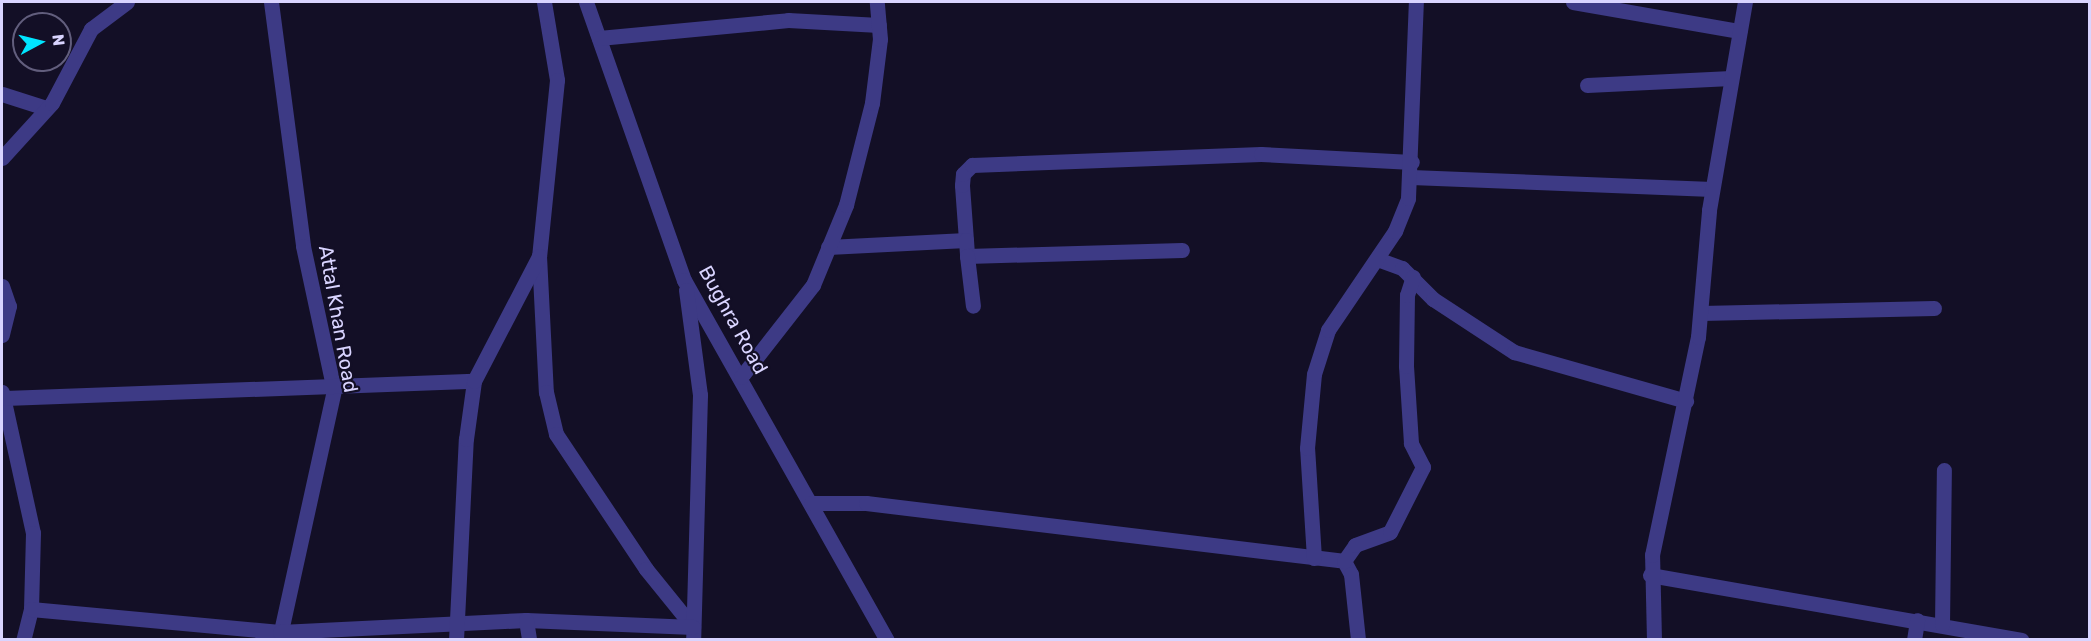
<!DOCTYPE html>
<style>
body{margin:0}
#map{position:relative;width:2091px;height:641px;overflow:hidden;background:#130f26;font-family:Rubik,sans-serif}
div>[style]{position:absolute}
[style*='--x']{left:calc(var(--x)*1px);top:calc(var(--y)*1px);width:calc(var(--w)*1px);rotate:calc(var(--a)*1deg)}
.minor>*{height:15px;margin:-7.5px;padding:0 7.5px;transform-origin:7.5px;border-radius:7.5px;background:#3d3a85}
span{translate:-50% -50%;white-space:nowrap;text-align:center;line-height:1.15;-webkit-text-stroke:4.5px #130f26;paint-order:stroke}
.street-label{font-size:20px;color:#d9d4ff}
.frame{position:absolute;inset:0;border:3px solid #d9d4ff;pointer-events:none}
.north{position:absolute;left:12px;top:12px;width:60px;height:60px;box-sizing:border-box;background:#130f26;border:2px solid #625e7d;border-radius:50%;rotate:83deg;font-size:16px;font-weight:700;line-height:24px;text-align:center;color:#d9d4ff}
.north::after{content:'';display:block;margin:auto;width:21px;height:27px;background:#00e5ff;clip-path:polygon(50% 0,100% 100%,50% 72%,0 100%)}
</style>
<div id="map">
<div class="minor">
<div style="--x:271;--y:2;--w:246;--a:82.5"></div>
<div style="--x:303;--y:246;--w:147;--a:77.9"></div>
<div style="--x:334;--y:390;--w:256;--a:102.4"></div>
<div style="--x:544;--y:2;--w:79;--a:80.5"></div>
<div style="--x:557;--y:80;--w:177;--a:95.8"></div>
<div style="--x:539;--y:256;--w:136;--a:87.1"></div>
<div style="--x:546;--y:392;--w:43;--a:76.6"></div>
<div style="--x:556;--y:434;--w:162;--a:56.3"></div>
<div style="--x:646;--y:569;--w:75;--a:51"></div>
<div style="--x:586;--y:2;--w:295;--a:70.6"></div>
<div style="--x:684;--y:280;--w:413;--a:60.6"></div>
<div style="--x:1573;--y:2;--w:169;--a:9.9"></div>
<div style="--x:599;--y:38;--w:190;--a:-5.4"></div>
<div style="--x:788;--y:20;--w:91;--a:3.1"></div>
<div style="--x:1587;--y:85;--w:144;--a:-2.8"></div>
<div style="--x:2;--y:94;--w:46;--a:17.7"></div>
<div style="--x:2;--y:158;--w:74;--a:-47.7"></div>
<div style="--x:52;--y:103;--w:84;--a:-62.2"></div>
<div style="--x:91;--y:29;--w:45;--a:-36.9"></div>
<div style="--x:1411;--y:177;--w:301;--a:2.3"></div>
<div style="--x:966;--y:240;--w:55;--a:-94.2"></div>
<div style="--x:962;--y:185;--w:11;--a:-85"></div>
<div style="--x:963;--y:174;--w:13;--a:-45"></div>
<div style="--x:972;--y:165;--w:289;--a:-2.2"></div>
<div style="--x:1261;--y:154;--w:151;--a:3"></div>
<div style="--x:828;--y:247;--w:138;--a:-2.9"></div>
<div style="--x:966;--y:240;--w:16;--a:86"></div>
<div style="--x:967;--y:256;--w:215;--a:-1.6"></div>
<div style="--x:967;--y:256;--w:50;--a:83.2"></div>
<div style="--x:1377;--y:259;--w:27;--a:20"></div>
<div style="--x:1402;--y:268;--w:44;--a:45"></div>
<div style="--x:1433;--y:299;--w:97;--a:33.2"></div>
<div style="--x:1514;--y:352;--w:179;--a:15.9"></div>
<div style="--x:2;--y:286;--w:21;--a:71"></div>
<div style="--x:9;--y:306;--w:30;--a:104"></div>
<div style="--x:686;--y:290;--w:106;--a:82.4"></div>
<div style="--x:700;--y:395;--w:245;--a:91.6"></div>
<div style="--x:1701;--y:313;--w:233;--a:-1.2"></div>
<div style="--x:741;--y:377;--w:117;--a:-52"></div>
<div style="--x:813;--y:285;--w:87;--a:-67.6"></div>
<div style="--x:846;--y:205;--w:105;--a:-75.7"></div>
<div style="--x:872;--y:103;--w:64;--a:-82.9"></div>
<div style="--x:880;--y:39;--w:37;--a:-95"></div>
<div style="--x:2;--y:392;--w:144;--a:77.6"></div>
<div style="--x:33;--y:533;--w:76;--a:91.5"></div>
<div style="--x:31;--y:609;--w:32;--a:104"></div>
<div style="--x:5;--y:398;--w:469;--a:-2.1"></div>
<div style="--x:811;--y:503;--w:55;--a:0"></div>
<div style="--x:866;--y:503;--w:482;--a:6.9"></div>
<div style="--x:1344;--y:561;--w:15;--a:62"></div>
<div style="--x:1351;--y:574;--w:66;--a:83.9"></div>
<div style="--x:1314;--y:558;--w:110;--a:-93.6"></div>
<div style="--x:1307;--y:448;--w:74;--a:-84.6"></div>
<div style="--x:1314;--y:374;--w:46;--a:-72.3"></div>
<div style="--x:1328;--y:330;--w:120;--a:-55.9"></div>
<div style="--x:1395;--y:231;--w:35;--a:-68"></div>
<div style="--x:1408;--y:198;--w:196;--a:-87.7"></div>
<div style="--x:1344;--y:561;--w:19;--a:-55"></div>
<div style="--x:1355;--y:545;--w:37;--a:-20"></div>
<div style="--x:1390;--y:532;--w:73;--a:-63.1"></div>
<div style="--x:1423;--y:467;--w:27;--a:-117"></div>
<div style="--x:1411;--y:443;--w:77;--a:-93.7"></div>
<div style="--x:1406;--y:366;--w:71;--a:-89.2"></div>
<div style="--x:1407;--y:295;--w:19;--a:-72"></div>
<div style="--x:1650;--y:575;--w:377;--a:9.9"></div>
<div style="--x:31;--y:609;--w:250;--a:5.3"></div>
<div style="--x:280;--y:632;--w:246;--a:-2.8"></div>
<div style="--x:526;--y:620;--w:167;--a:2.4"></div>
<div style="--x:526;--y:620;--w:20;--a:81"></div>
<div style="--x:1942;--y:625;--w:155;--a:-89.3"></div>
<div style="--x:456;--y:640;--w:201;--a:-87.2"></div>
<div style="--x:466;--y:439;--w:59;--a:-82.1"></div>
<div style="--x:474;--y:381;--w:141;--a:-62.5"></div>
<div style="--x:1654;--y:640;--w:85;--a:-91.3"></div>
<div style="--x:1652;--y:555;--w:223;--a:-78.1"></div>
<div style="--x:1698;--y:337;--w:127;--a:-85"></div>
<div style="--x:1709;--y:210;--w:211;--a:-80.2"></div>
<div style="--x:1914;--y:640;--w:20;--a:-81"></div>
</div>
<div class="street-label">
<span style="left:338px;top:319px;rotate:80deg">Attal Khan Road</span>
<span style="left:733px;top:320px;rotate:61deg">Bughra Road</span>
</div>
<div class="frame"></div>
<div class="north">N</div>
</div>
